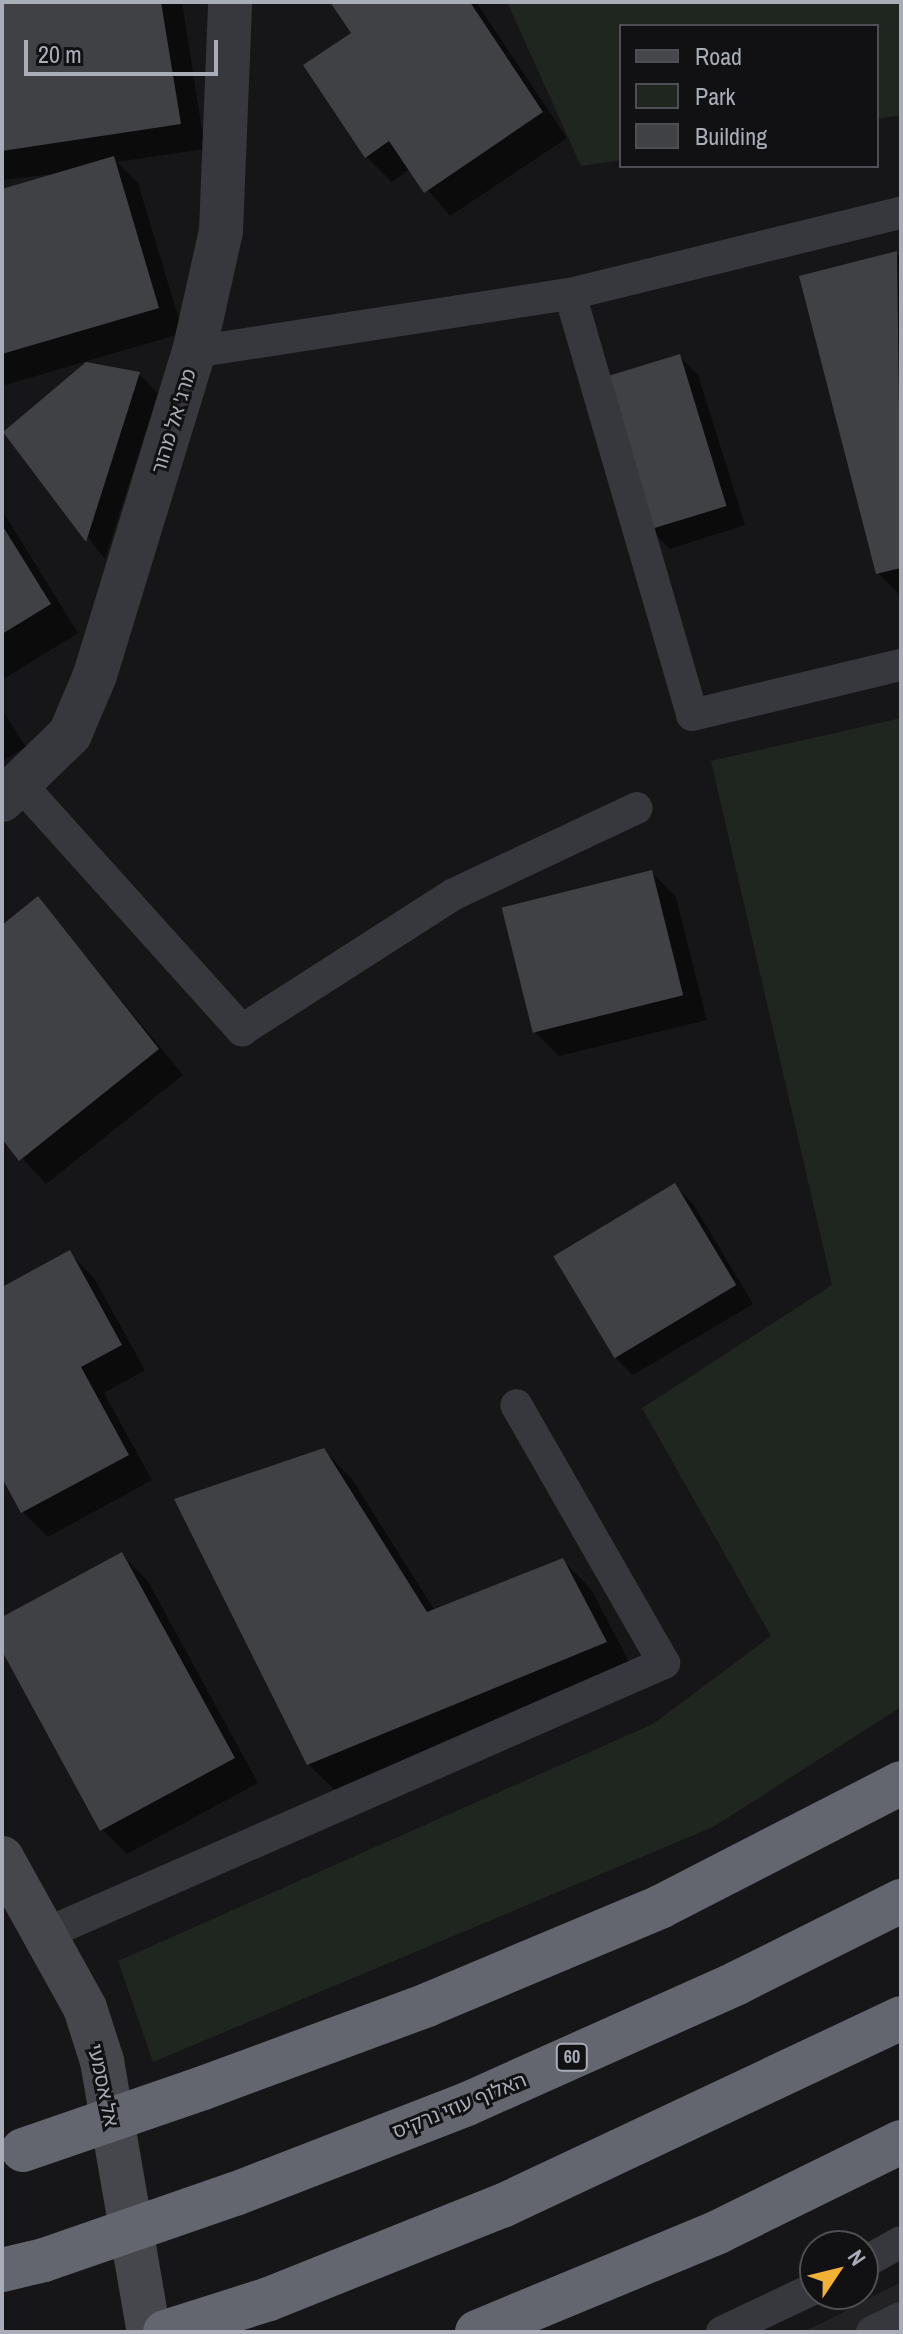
<!DOCTYPE html>
<meta charset="utf-8">
<style>
body{margin:0}
#map{position:relative;width:903px;height:2334px;overflow:hidden;background:#161618;font-family:"Archivo Narrow","Noto Sans Hebrew",sans-serif}
div>[style]{position:absolute}
[style*='--x']{left:calc(var(--x)*1px);top:calc(var(--y)*1px);width:calc(var(--w)*1px);rotate:calc(var(--a)*1deg)}
.built>*{inset:0;background:#222225}
.green>*{inset:0;background:#1e261f}
.shadow>*{inset:0;background:#0007}
.building>*{inset:0;background:#404145;transform-origin:0 0}
.lane>*{height:32px;margin:-16px;padding:0 16px;transform-origin:16px;border-radius:16px;background:#37383d}
.street>*{height:44px;margin:-22px;padding:0 22px;transform-origin:22px;border-radius:22px;background:#37383d}
.secondary>*{height:44px;margin:-22px;padding:0 22px;transform-origin:22px;border-radius:22px;background:#45474d}
.highway>*{height:44px;margin:-22px;padding:0 22px;transform-origin:22px;border-radius:22px;background:#63666e}
.highway-bridge>*{height:44px;margin:-22px;padding:0 22px;transform-origin:22px;border-radius:22px;background:#63666e}
span{translate:-50% -50%;white-space:nowrap;text-align:center;line-height:1.15;-webkit-text-stroke:6px #111113;paint-order:stroke}
.shield-label span{padding:2px 6px;background:#111113;border:2px solid;border-radius:6px;-webkit-text-stroke-width:0}
.shield-label{font-size:18px;color:#a8adb8;font-weight:700}
.street-label{font-size:20px;color:#a8adb8}
.frame{position:absolute;inset:0;border:4px solid #a8adb8;pointer-events:none}
.legend{position:absolute;left:619px;top:24px;width:260px;height:144px;box-sizing:border-box;background:#111113;border:2px solid #4d4f55;margin:0;padding:10px 14px;list-style:none;font-size:24px;color:#a8adb8}
.legend li{display:flex;align-items:center;gap:16px;height:40px}
.legend b{width:40px;border:2px solid #4d4f55}
.north{position:absolute;left:799px;top:2230px;width:80px;height:80px;box-sizing:border-box;background:#111113;border:2px solid #4d4f55;border-radius:50%;rotate:55deg;font-size:22px;font-weight:700;line-height:32px;text-align:center;color:#a8adb8}
.north::after{content:'';display:block;margin:auto;width:28px;height:36px;background:#f2b134;clip-path:polygon(50% 0,100% 100%,50% 72%,0 100%)}
.scale{position:absolute;left:24px;top:40px;width:194px;height:36px;box-sizing:border-box;border:4px solid #a8adb8;border-top:0;padding-left:10px;font-size:24px;line-height:28px;white-space:nowrap;color:#a8adb8;-webkit-text-stroke:6px #111113;paint-order:stroke}
</style>
<div id="map">
<div class="built">
<div style="clip-path:polygon(901px 2282px,901px 2332px,802px 2332px,824px 2322px)"></div>
</div>
<div class="green">
<div style="clip-path:polygon(507px 2px,901px 2px,901px 115px,877px 119px,877px 26px,621px 26px,621px 160px,581px 166px)"></div>
<div style="clip-path:polygon(901px 718px,901px 1707px,713px 1827px,153px 2062px,118px 1961px,653px 1724px,771px 1636px,642px 1408px,832px 1285px,711px 761px)"></div>
</div>
<div class="shadow">
<div style="clip-path:polygon(2px 2px,182px 2px,205px 149px,117px 162px,138px 183px,183px 333px,2px 386px,2px 191px,61px 173px,2px 180px)"></div>
<div style="clip-path:polygon(333px 2px,476px 2px,567px 138px,450px 216px,410px 169px,392px 182px,367px 157px,305px 66px,354px 34px)"></div>
<div style="clip-path:polygon(897px 254px,901px 258px,901px 596px,878px 573px)"></div>
<div style="clip-path:polygon(679px 356px,698px 375px,745px 525px,670px 549px,651px 530px)"></div>
<div style="clip-path:polygon(139px 374px,158px 393px,105px 559px,6px 432px)"></div>
<div style="clip-path:polygon(2px 510px,78px 633px,2px 680px)"></div>
<div style="clip-path:polygon(2px 709px,26px 747px,2px 762px)"></div>
<div style="clip-path:polygon(651px 872px,676px 897px,707px 1020px,559px 1056px,534px 1031px)"></div>
<div style="clip-path:polygon(38px 899px,183px 1075px,46px 1184px,2px 1136px,2px 927px)"></div>
<div style="clip-path:polygon(675px 1186px,694px 1205px,753px 1304px,633px 1375px,614px 1356px)"></div>
<div style="clip-path:polygon(69px 1252px,94px 1278px,145px 1370px,104px 1393px,152px 1480px,48px 1537px,23px 1512px,2px 1474px,2px 1289px)"></div>
<div style="clip-path:polygon(324px 1450px,352px 1479px,435px 1611px,563px 1561px,591px 1589px,634px 1671px,337px 1792px,308px 1764px)"></div>
<div style="clip-path:polygon(122px 1555px,147px 1580px,258px 1783px,127px 1854px,102px 1829px,2px 1647px,2px 1620px)"></div>
</div>
<div class="building">
<div style="clip-path:polygon(2px 2px,161px 2px,181px 124px,2px 151px)"></div>
<div style="clip-path:polygon(330px 2px,470px 2px,543px 112px,424px 193px,389px 141px,365px 158px,303px 65px,351px 33px)"></div>
<div style="clip-path:polygon(114px 156px,159px 308px,2px 354px,2px 189px)"></div>
<div style="clip-path:polygon(897px 251px,901px 568px,876px 574px,799px 276px)"></div>
<div style="left:680px;top:354px;width:159px;height:83px;rotate:73deg"></div>
<div style="clip-path:polygon(86px 362px,140px 372px,86px 542px,3px 432px)"></div>
<div style="clip-path:polygon(2px 525px,51px 604px,2px 634px)"></div>
<div style="left:652px;top:870px;width:129px;height:155px;rotate:76deg"></div>
<div style="clip-path:polygon(38px 896px,159px 1049px,19px 1161px,2px 1139px,2px 925px)"></div>
<div style="left:675px;top:1183px;width:119px;height:142px;rotate:59deg"></div>
<div style="clip-path:polygon(70px 1250px,122px 1345px,81px 1367px,129px 1455px,21px 1513px,2px 1478px,2px 1287px)"></div>
<div style="clip-path:polygon(324px 1448px,427px 1612px,563px 1558px,607px 1642px,307px 1765px,174px 1499px)"></div>
<div style="clip-path:polygon(122px 1552px,235px 1758px,100px 1831px,2px 1651px,2px 1617px)"></div>
</div>
<div class="lane">
<div style="--x:570;--y:294;--w:341;--a:-13.8"></div>
<div style="--x:194;--y:352;--w:380;--a:-8.8"></div>
<div style="--x:570;--y:294;--w:438;--a:73.8"></div>
<div style="--x:692;--y:715;--w:215;--a:-13.5"></div>
<div style="--x:22;--y:786;--w:329;--a:48"></div>
<div style="--x:242;--y:1030;--w:250;--a:-32.7"></div>
<div style="--x:452;--y:895;--w:204;--a:-25.2"></div>
<div style="--x:45;--y:1934;--w:676;--a:-23.64"></div>
<div style="--x:664;--y:1663;--w:297;--a:-119.8"></div>
<div style="--x:863;--y:2263;--w:43;--a:-28.9"></div>
<div style="--x:722;--y:2332;--w:103;--a:-25.3"></div>
<div style="--x:872;--y:2332;--w:32;--a:-26"></div>
</div>
<div class="street">
<div style="--x:2;--y:800;--w:95;--a:-44.1"></div>
<div style="--x:70;--y:734;--w:64;--a:-67"></div>
<div style="--x:95;--y:675;--w:338;--a:-73"></div>
<div style="--x:194;--y:352;--w:124;--a:-77.4"></div>
<div style="--x:221;--y:231;--w:229;--a:-87.7"></div>
</div>
<div class="secondary">
<div style="--x:2;--y:1858;--w:171;--a:61"></div>
<div style="--x:85;--y:2008;--w:56;--a:72.2"></div>
<div style="--x:102;--y:2061;--w:275;--a:80.2"></div>
</div>
<div class="highway">
<div style="--x:203;--y:2088;--w:239;--a:-20.3"></div>
<div style="--x:427;--y:2005;--w:253;--a:-22.8"></div>
<div style="--x:660;--y:1907;--w:271;--a:-27.2"></div>
<div style="--x:235;--y:2194;--w:249;--a:-21.2"></div>
<div style="--x:467;--y:2104;--w:296;--a:-24.1"></div>
<div style="--x:737;--y:1983;--w:183;--a:-26.6"></div>
<div style="--x:2;--y:2270;--w:43;--a:-13.4"></div>
<div style="--x:165;--y:2332;--w:109;--a:-17.6"></div>
<div style="--x:269;--y:2299;--w:251;--a:-21.8"></div>
<div style="--x:502;--y:2206;--w:441;--a:-25.2"></div>
<div style="--x:477;--y:2332;--w:261;--a:-22.5"></div>
<div style="--x:718;--y:2232;--w:204;--a:-26.2"></div>
</div>
<div class="highway-bridge">
<div style="--x:23;--y:2150;--w:190;--a:-19"></div>
<div style="--x:44;--y:2260;--w:202;--a:-19.1"></div>
</div>
<div class="shield-label">
<span style="left:572px;top:2057px">60</span>
</div>
<div class="street-label">
<span style="left:173px;top:421px;rotate:-73deg">מרג' אל מהור</span>
<span style="left:104px;top:2085px;rotate:78deg">אל אסמעי</span>
<span style="left:459px;top:2105px;rotate:-22deg">האלוף עוזי נרקיס</span>
</div>
<div class="frame"></div>
<ul class="legend">
<li><b style="height:10px;background:#45474d"></b>Road</li>
<li><b style="height:22px;background:#1e261f"></b>Park</li>
<li><b style="height:22px;background:#404145"></b>Building</li>
</ul>
<div class="north">N</div>
<div class="scale">20 m</div>
</div>
